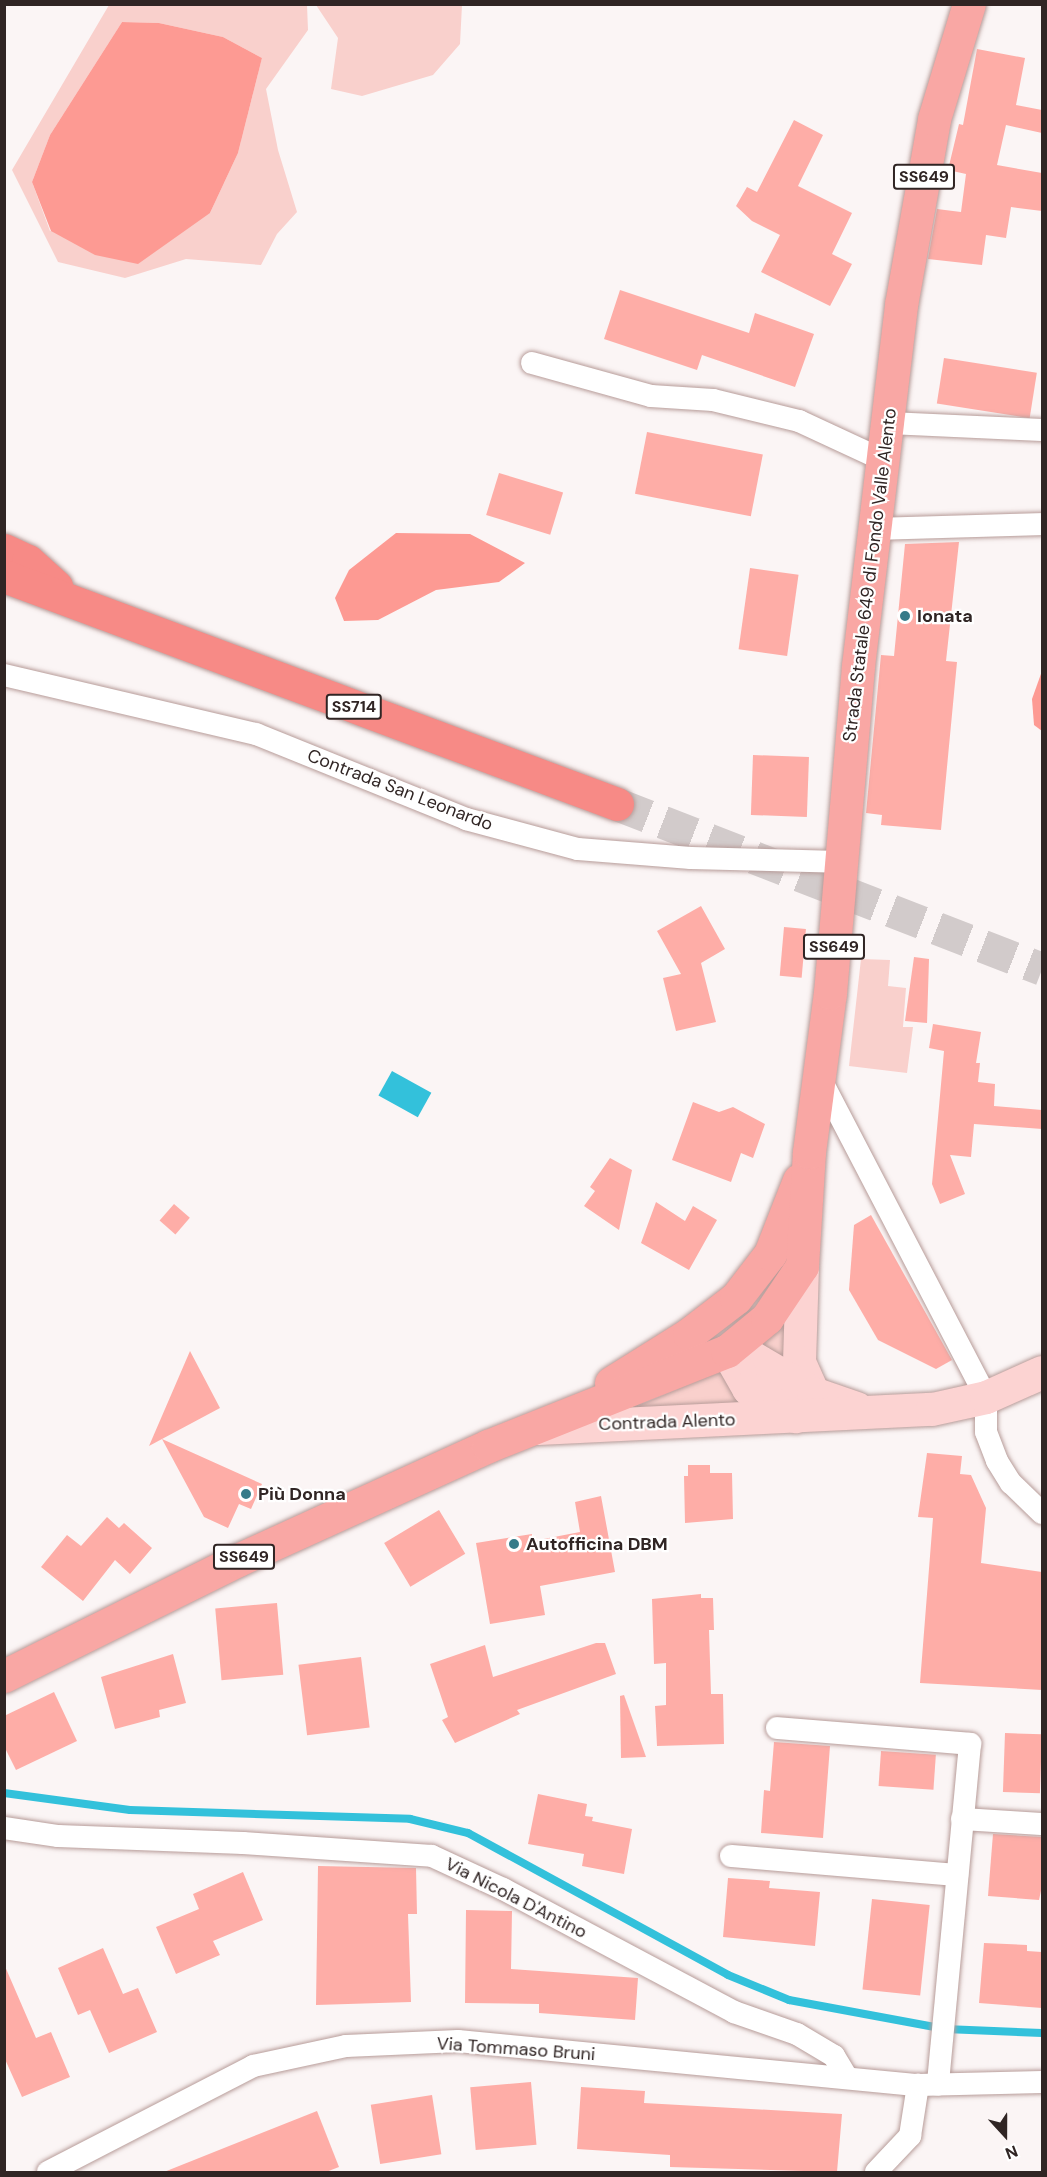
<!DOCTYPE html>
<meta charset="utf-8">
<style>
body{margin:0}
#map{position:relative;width:1047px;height:2177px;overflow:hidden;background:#fbf5f5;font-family:"DM Sans",sans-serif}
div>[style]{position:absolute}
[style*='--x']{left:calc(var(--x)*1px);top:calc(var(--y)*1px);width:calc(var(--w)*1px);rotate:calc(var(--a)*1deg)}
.green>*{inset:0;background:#f9d0cc}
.forest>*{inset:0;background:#fd9a93}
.water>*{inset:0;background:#33c1db;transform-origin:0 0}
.stream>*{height:8px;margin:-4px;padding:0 4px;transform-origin:4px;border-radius:4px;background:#33c1db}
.building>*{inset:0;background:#feada7;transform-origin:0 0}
.trunk-tunnel>*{height:33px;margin-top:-16.5px;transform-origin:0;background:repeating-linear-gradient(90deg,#d2cbcb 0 33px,transparent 0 49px)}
.roads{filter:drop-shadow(0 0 2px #b79c99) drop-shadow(0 0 2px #b79c99)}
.minor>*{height:22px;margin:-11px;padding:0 11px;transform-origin:11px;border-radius:11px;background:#fff}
.secondary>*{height:33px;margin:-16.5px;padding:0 16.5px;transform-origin:16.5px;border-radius:16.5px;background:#fcd3d2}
.primary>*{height:33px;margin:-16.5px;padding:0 16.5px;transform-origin:16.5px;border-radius:16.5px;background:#f9a7a4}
.trunk>*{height:33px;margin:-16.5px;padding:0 16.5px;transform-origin:16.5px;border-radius:16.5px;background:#f78a86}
.dots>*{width:16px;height:16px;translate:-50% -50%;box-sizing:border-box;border:3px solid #fff;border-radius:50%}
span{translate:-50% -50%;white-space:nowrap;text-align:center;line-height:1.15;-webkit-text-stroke:4.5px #fff;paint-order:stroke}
.shield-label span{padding:2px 4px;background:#fff;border:2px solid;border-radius:4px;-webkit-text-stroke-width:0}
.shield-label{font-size:16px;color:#302524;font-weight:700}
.street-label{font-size:18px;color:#302524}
.poi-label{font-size:18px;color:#302524;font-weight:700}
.left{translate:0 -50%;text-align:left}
.frame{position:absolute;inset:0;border:6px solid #302524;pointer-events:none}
.north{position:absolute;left:975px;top:2105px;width:60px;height:60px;-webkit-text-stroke:4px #fff;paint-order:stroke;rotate:159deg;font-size:16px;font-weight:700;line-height:24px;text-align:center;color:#302524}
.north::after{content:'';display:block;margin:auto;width:21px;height:27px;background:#302524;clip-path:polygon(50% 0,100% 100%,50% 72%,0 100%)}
</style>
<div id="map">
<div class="green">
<div style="clip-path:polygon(evenodd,109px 5px,307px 5px,308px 30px,266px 89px,278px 150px,297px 212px,277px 234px,261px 265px,186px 259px,125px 278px,58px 262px,12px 170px,109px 5px,122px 22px,159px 23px,223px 37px,262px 58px,238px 153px,210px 213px,50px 231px,32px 182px,50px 135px,122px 22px)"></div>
<div style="clip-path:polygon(316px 5px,462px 5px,460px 44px,433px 75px,362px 96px,331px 89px,338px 38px)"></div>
<div style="clip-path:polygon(861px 959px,890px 960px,888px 986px,906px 988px,903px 1027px,913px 1027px,907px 1073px,849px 1066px)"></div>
<div style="clip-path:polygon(786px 1310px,791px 1368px,752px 1345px)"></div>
<div style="clip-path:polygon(724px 1369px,764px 1413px,638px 1409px,640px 1405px)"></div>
</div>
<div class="forest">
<div style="clip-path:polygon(122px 22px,159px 23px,223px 37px,262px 58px,238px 153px,210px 213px,138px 264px,95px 255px,51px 231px,32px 182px,50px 135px)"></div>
<div style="clip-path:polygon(396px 533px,470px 534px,525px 563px,499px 582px,436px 590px,378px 620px,344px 621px,335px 598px,349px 570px)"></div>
<div style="clip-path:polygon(1042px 671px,1042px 731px,1034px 725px,1032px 699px)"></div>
</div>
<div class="water">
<div style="left:392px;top:1071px;width:45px;height:28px;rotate:29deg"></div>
</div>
<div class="stream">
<div style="--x:4;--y:1793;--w:127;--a:7.7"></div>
<div style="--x:130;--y:1810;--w:280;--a:1.8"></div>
<div style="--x:410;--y:1819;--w:60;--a:13.6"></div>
<div style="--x:468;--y:1833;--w:296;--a:28.6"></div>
<div style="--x:728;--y:1975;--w:66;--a:22.3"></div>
<div style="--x:789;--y:2000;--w:159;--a:10.5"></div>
<div style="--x:945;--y:2029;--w:97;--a:2.4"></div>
</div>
<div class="building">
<div style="clip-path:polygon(977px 49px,1025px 58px,1016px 105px,1042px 110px,1042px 133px,1006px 125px,997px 165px,1042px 173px,1042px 211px,1011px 207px,1006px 238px,986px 235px,982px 265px,928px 259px,937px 209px,961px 212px,966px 174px,948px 170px,959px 124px,963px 125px)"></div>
<div style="clip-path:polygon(794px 120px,823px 135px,798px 186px,852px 213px,832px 254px,852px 264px,830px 306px,761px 272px,780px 235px,752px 221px,736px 206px,747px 187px,757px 192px)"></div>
<div style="clip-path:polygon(620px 290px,749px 333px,755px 313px,814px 334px,795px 387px,702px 355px,697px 370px,604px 339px)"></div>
<div style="left:944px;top:358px;width:94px;height:46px;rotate:9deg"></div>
<div style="left:647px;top:432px;width:118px;height:63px;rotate:11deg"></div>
<div style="left:499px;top:473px;width:67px;height:44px;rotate:17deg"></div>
<div style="clip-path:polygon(959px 542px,946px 661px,957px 662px,941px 830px,881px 825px,882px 815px,866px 813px,881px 655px,894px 656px,905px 544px)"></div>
<div style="left:750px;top:568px;width:49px;height:82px;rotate:8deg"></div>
<div style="left:753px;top:755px;width:56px;height:60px;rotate:2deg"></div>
<div style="clip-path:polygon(701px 906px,725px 949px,701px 963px,716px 1022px,676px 1031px,663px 978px,681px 974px,657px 931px)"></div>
<div style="left:784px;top:927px;width:22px;height:49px;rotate:5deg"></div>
<div style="clip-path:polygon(914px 957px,929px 959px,927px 1023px,905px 1021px)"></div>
<div style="clip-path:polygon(933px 1024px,981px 1032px,976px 1063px,980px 1063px,978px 1082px,995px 1084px,994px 1106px,1042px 1110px,1042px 1129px,974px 1124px,971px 1157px,950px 1155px,965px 1194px,940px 1204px,932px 1184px,944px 1051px,929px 1048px)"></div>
<div style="clip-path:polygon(693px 1102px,719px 1112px,733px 1107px,765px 1124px,753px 1158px,741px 1153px,731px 1182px,672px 1160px)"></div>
<div style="clip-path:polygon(610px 1158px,632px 1170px,619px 1230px,584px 1206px,595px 1191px,590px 1187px)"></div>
<div style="clip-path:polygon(656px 1202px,685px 1221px,693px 1206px,717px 1220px,689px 1270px,641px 1243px)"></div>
<div style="left:174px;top:1204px;width:21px;height:22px;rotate:41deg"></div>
<div style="clip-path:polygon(871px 1215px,952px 1360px,936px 1369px,878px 1340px,849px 1290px,854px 1225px)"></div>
<div style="clip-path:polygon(190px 1351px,220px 1408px,162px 1439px,262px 1484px,251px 1509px,239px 1504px,228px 1528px,204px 1517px,162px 1439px,149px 1446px)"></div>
<div style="clip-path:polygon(927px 1453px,962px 1456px,960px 1474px,971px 1475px,986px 1508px,981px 1563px,1042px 1572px,1042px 1690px,920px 1683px,933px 1518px,918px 1517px)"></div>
<div style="clip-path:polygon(688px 1465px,710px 1465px,710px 1473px,732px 1473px,733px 1519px,685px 1523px,684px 1476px,688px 1476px)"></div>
<div style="clip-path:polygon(601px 1496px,615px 1572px,540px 1586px,545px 1615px,490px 1624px,476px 1543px,532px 1534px,533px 1541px,580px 1532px,575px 1502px)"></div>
<div style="left:439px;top:1510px;width:51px;height:64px;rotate:59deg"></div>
<div style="clip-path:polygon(107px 1517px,119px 1528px,124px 1523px,152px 1548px,130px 1574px,115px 1560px,83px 1601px,41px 1567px,67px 1535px,81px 1546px)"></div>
<div style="clip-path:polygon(701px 1594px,701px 1598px,713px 1598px,714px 1630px,709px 1630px,711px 1694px,723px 1694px,724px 1744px,657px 1746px,655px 1706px,666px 1705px,666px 1663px,654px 1664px,652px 1599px)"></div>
<div style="left:277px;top:1603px;width:72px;height:62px;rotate:85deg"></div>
<div style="clip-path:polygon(596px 1643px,605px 1643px,616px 1674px,517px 1710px,520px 1714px,455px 1743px,442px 1720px,448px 1717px,430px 1664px,485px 1645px,493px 1677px)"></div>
<div style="clip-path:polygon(173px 1654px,186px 1703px,159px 1710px,160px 1717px,115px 1729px,101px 1677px)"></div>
<div style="left:361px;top:1657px;width:71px;height:63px;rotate:83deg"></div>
<div style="clip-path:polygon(54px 1692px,77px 1741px,16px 1770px,4px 1746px,4px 1716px)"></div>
<div style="clip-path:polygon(624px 1695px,646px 1757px,621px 1758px,620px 1696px)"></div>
<div style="left:1005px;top:1733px;width:37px;height:59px;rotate:2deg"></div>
<div style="clip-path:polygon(774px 1742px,830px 1746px,823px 1838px,761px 1833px,764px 1790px,770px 1791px)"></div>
<div style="left:881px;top:1751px;width:55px;height:35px;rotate:4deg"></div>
<div style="clip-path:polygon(538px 1794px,587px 1804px,585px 1816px,593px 1817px,592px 1821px,632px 1829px,624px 1874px,582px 1866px,584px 1854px,528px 1844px)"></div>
<div style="clip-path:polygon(993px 1834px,1042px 1837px,1042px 1886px,1039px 1900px,988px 1896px)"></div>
<div style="clip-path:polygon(318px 1866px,416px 1868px,417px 1914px,408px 1914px,411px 2002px,316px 2005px)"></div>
<div style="clip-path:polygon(243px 1872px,263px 1920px,213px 1941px,220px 1955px,176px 1974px,156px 1927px,199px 1909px,193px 1894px)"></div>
<div style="clip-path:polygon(728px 1878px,770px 1881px,769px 1888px,820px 1892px,815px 1946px,723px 1937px)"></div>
<div style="left:872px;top:1899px;width:58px;height:91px;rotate:6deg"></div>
<div style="clip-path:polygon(466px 1910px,512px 1911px,511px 1969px,638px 1978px,635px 2020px,539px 2013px,539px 2004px,465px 2003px)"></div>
<div style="clip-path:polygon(984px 1943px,1027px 1945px,1027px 1951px,1042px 1952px,1042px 2008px,979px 2003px)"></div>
<div style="clip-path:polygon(103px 1948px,123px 1994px,138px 1988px,157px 2032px,109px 2053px,90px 2010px,78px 2015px,58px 1968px)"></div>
<div style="clip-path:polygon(4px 1964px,36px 2038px,51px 2032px,70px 2077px,22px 2097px,4px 2057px)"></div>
<div style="left:531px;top:2082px;width:63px;height:61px;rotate:85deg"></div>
<div style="clip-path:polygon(581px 2087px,645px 2091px,644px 2103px,842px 2114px,837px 2172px,670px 2167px,670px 2155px,577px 2149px)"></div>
<div style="left:432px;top:2095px;width:60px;height:62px;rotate:81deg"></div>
<div style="clip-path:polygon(317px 2111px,339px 2167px,326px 2172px,164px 2172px)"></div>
</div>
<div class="trunk-tunnel">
<div style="--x:617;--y:804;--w:456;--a:21.2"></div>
</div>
<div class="roads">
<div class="minor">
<div style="--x:532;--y:363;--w:123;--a:15.5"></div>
<div style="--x:651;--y:396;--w:62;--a:3.7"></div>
<div style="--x:713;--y:400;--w:89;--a:13.7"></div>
<div style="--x:799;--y:421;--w:95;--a:24.9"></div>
<div style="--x:889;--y:423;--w:153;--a:2.6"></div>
<div style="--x:876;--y:529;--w:166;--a:-1.7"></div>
<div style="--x:4;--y:675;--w:259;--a:13.2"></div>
<div style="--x:256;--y:734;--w:227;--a:22"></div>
<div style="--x:466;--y:819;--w:116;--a:15"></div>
<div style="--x:578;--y:849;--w:113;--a:4.6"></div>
<div style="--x:691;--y:858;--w:148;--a:1.5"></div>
<div style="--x:819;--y:1076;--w:362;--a:62.5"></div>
<div style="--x:986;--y:1397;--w:35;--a:90"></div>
<div style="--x:986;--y:1432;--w:31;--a:69"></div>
<div style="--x:997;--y:1461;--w:26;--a:58"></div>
<div style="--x:1011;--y:1483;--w:43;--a:44.1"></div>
<div style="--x:777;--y:1728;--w:194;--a:4.7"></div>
<div style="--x:970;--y:1744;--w:342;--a:95.4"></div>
<div style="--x:962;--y:1819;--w:80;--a:3.6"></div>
<div style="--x:4;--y:1828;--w:55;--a:8.4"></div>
<div style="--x:58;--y:1836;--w:185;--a:2.2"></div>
<div style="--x:243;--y:1843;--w:189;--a:3.9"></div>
<div style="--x:432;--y:1856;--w:78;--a:24.9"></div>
<div style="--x:503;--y:1889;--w:262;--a:28"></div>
<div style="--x:734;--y:2012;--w:67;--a:19.2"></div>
<div style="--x:797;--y:2034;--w:43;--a:30.7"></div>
<div style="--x:834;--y:2056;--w:23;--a:59"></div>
<div style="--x:731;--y:1856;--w:227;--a:4.8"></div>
<div style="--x:48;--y:2172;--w:231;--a:-27.3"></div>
<div style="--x:253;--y:2066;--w:95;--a:-12.1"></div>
<div style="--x:346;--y:2046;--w:112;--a:-2.6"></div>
<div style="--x:458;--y:2041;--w:462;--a:5.5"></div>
<div style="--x:918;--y:2085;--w:124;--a:-1.4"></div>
<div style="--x:876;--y:2172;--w:50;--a:-46.6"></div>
<div style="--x:910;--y:2136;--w:52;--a:-81.1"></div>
</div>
<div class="secondary">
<div style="--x:802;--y:1266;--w:96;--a:91.8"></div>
<div style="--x:799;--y:1362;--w:34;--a:66"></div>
<div style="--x:727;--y:1351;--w:24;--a:12"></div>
<div style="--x:750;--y:1356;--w:73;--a:30.4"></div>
<div style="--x:813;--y:1393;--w:46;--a:19.2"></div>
<div style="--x:727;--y:1351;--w:43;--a:60.4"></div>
<div style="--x:748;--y:1388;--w:55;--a:30.8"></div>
<div style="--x:538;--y:1428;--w:394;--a:-2.8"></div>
<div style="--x:932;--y:1409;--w:55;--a:-12.5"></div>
<div style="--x:986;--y:1397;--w:61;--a:-24.1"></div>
</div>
<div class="primary">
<div style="--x:611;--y:1383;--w:92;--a:-32.1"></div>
<div style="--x:689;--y:1334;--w:59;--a:-37.5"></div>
<div style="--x:736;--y:1298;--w:56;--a:-52.3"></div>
<div style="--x:770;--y:1254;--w:79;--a:-68.6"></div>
<div style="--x:4;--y:1676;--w:261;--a:-26.4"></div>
<div style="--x:238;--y:1560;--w:275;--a:-24.5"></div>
<div style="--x:488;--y:1446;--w:257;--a:-21.7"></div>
<div style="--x:727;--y:1351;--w:52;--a:-39.5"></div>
<div style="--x:767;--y:1318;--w:63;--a:-56.1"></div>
<div style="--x:802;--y:1266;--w:114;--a:-86.5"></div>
<div style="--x:809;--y:1152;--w:160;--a:-82.5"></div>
<div style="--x:830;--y:993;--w:328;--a:-85.1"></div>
<div style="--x:858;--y:666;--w:364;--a:-83.2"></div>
<div style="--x:901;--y:305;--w:189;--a:-79.9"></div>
<div style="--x:934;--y:119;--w:120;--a:-73.1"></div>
</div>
<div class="trunk">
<div style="--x:4;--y:550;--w:26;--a:25"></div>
<div style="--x:28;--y:561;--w:38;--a:42"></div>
<div style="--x:4;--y:576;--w:654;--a:20.4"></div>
</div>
</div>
<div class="dots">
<div style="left:905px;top:616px;background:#367b89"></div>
<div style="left:246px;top:1494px;background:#367b89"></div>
<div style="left:514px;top:1544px;background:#367b89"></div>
</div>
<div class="shield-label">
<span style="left:924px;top:177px">SS649</span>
<span style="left:354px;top:707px">SS714</span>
<span style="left:834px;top:947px">SS649</span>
<span style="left:244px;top:1557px">SS649</span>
</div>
<div class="street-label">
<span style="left:870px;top:575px;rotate:-83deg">Strada Statale 649 di Fondo Valle Alento</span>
<span style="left:400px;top:790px;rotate:21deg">Contrada San Leonardo</span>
<span style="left:667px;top:1422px;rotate:-2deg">Contrada Alento</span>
<span style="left:516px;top:1898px;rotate:27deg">Via Nicola D'Antino</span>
<span style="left:516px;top:2049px;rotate:4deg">Via Tommaso Bruni</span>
</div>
<div class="poi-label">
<span class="left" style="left:917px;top:616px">Ionata</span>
<span class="left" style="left:258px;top:1494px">Più Donna</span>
<span class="left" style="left:526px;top:1544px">Autofficina DBM</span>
</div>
<div class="frame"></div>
<div class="north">N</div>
</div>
